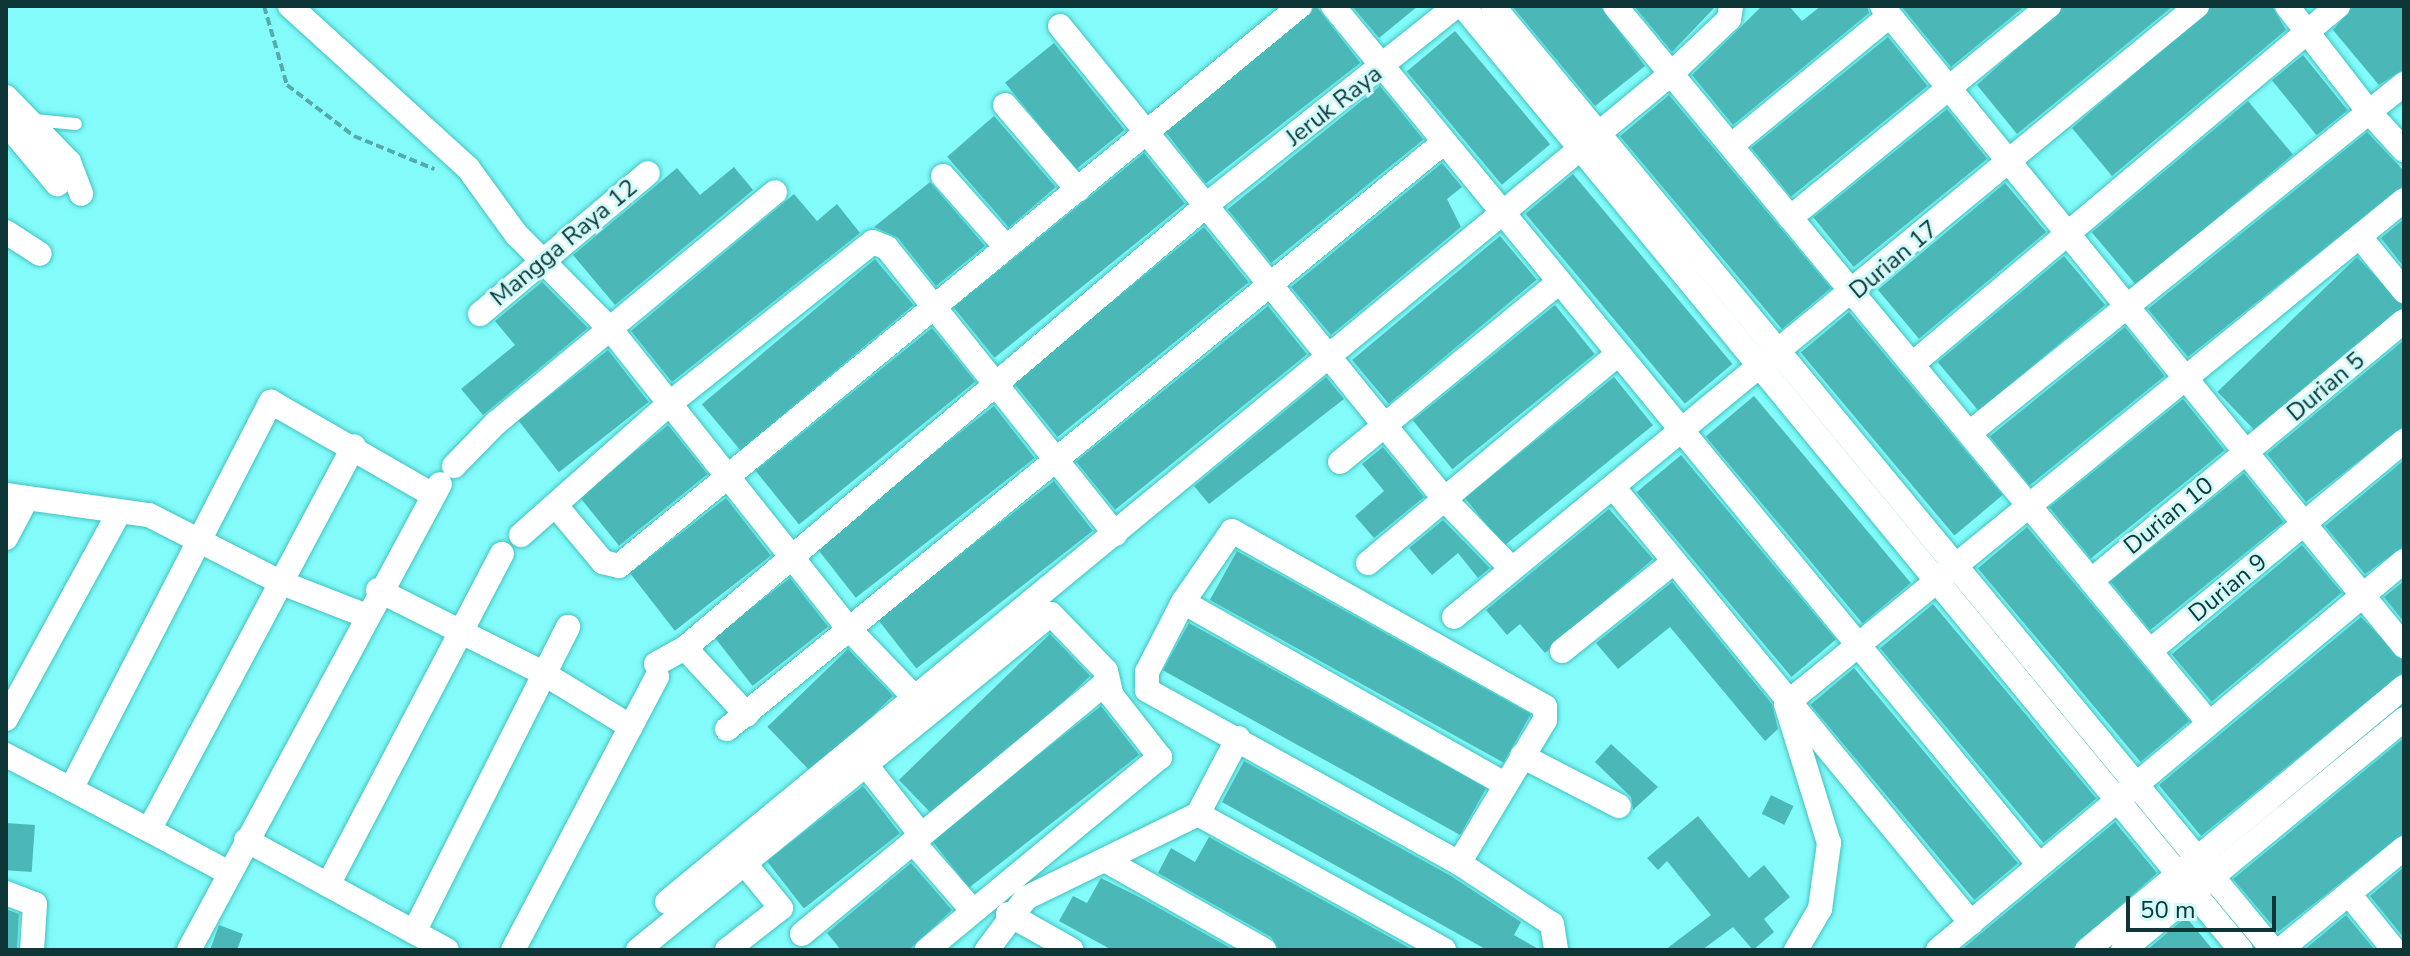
<!DOCTYPE html>
<style>
body{margin:0}
#map{position:relative;width:2410px;height:956px;overflow:hidden;background:#82fbfa;font-family:"Nunito Sans",sans-serif}
div>[style]{position:absolute}
[style*='--x']{left:calc(var(--x)*1px);top:calc(var(--y)*1px);width:calc(var(--w)*1px);rotate:calc(var(--a)*1deg)}
.building>*{inset:0;background:#4cb7b7;transform-origin:0 0}
.path>*{height:4px;margin-top:-2px;transform-origin:0;background:repeating-linear-gradient(90deg,#53abab 0 8px,transparent 0 12px)}
.roads{filter:drop-shadow(0 0 2px #41c1c1) drop-shadow(0 0 2px #41c1c1)}
.lane>*{height:12px;margin:-6px;padding:0 6px;transform-origin:6px;border-radius:6px;background:#fff}
.street>*{height:24px;margin:-12px;padding:0 12px;transform-origin:12px;border-radius:12px;background:#fff}
span{translate:-50% -50%;white-space:nowrap;text-align:center;line-height:1.15;-webkit-text-stroke:6px #d0fbfa;paint-order:stroke}
.street-label{font-size:24px;color:#0e3636}
.frame{position:absolute;inset:0;border:8px solid #0e3636;pointer-events:none}
.scale{position:absolute;left:2126px;top:896px;width:150px;height:36px;box-sizing:border-box;border:4px solid #0e3636;border-top:0;padding-left:10px;font-size:24px;line-height:28px;white-space:nowrap;color:#0e3636;-webkit-text-stroke:6px #d0fbfa;paint-order:stroke}
</style>
<div id="map">
<div class="building">
<div style="left:1316px;top:6px;width:72px;height:196px;rotate:52deg"></div>
<div style="clip-path:polygon(1352px 6px,1418px 6px,1379px 38px)"></div>
<div style="clip-path:polygon(1512px 6px,1600px 6px,1645px 66px,1595px 106px)"></div>
<div style="clip-path:polygon(1634px 6px,1716px 6px,1672px 52px)"></div>
<div style="clip-path:polygon(1762px 6px,1789px 6px,1802px 21px,1821px 6px,1867px 6px,1869px 13px,1733px 125px,1692px 75px)"></div>
<div style="clip-path:polygon(1901px 6px,2025px 6px,1951px 67px)"></div>
<div style="clip-path:polygon(2064px 6px,2173px 6px,2017px 134px,1977px 85px)"></div>
<div style="clip-path:polygon(2212px 6px,2272px 6px,2286px 30px,2112px 176px,2072px 128px)"></div>
<div style="clip-path:polygon(2353px 6px,2404px 6px,2404px 69px,2379px 85px,2333px 30px)"></div>
<div style="left:1455px;top:31px;width:148px;height:63px;rotate:50deg"></div>
<div style="left:1888px;top:37px;width:63px;height:176px;rotate:51deg"></div>
<div style="left:1054px;top:43px;width:112px;height:63px;rotate:51deg"></div>
<div style="left:2303px;top:55px;width:71px;height:40px;rotate:51deg"></div>
<div style="left:1380px;top:86px;width:69px;height:196px;rotate:51deg"></div>
<div style="left:1669px;top:95px;width:252px;height:64px;rotate:50deg"></div>
<div style="left:2248px;top:101px;width:70px;height:204px;rotate:50deg"></div>
<div style="left:1947px;top:109px;width:64px;height:172px;rotate:51deg"></div>
<div style="left:994px;top:116px;width:94px;height:62px;rotate:49deg"></div>
<div style="clip-path:polygon(2367px 132px,2404px 171px,2404px 185px,2188px 357px,2148px 309px)"></div>
<div style="left:1144px;top:153px;width:65px;height:245px;rotate:51deg"></div>
<div style="clip-path:polygon(1442px 163px,1462px 187px,1447px 199px,1461px 227px,1331px 335px,1291px 287px)"></div>
<div style="clip-path:polygon(734px 167px,753px 190px,615px 305px,573px 255px,677px 168px,700px 195px)"></div>
<div style="left:1573px;top:174px;width:248px;height:62px;rotate:50deg"></div>
<div style="clip-path:polygon(930px 182px,985px 246px,936px 286px,898px 238px,874px 227px)"></div>
<div style="left:2005px;top:183px;width:64px;height:166px;rotate:50deg"></div>
<div style="clip-path:polygon(794px 194px,817px 221px,837px 204px,860px 233px,672px 382px,631px 331px)"></div>
<div style="clip-path:polygon(2404px 219px,2404px 267px,2381px 238px)"></div>
<div style="left:1204px;top:227px;width:71px;height:246px;rotate:51deg"></div>
<div style="left:1500px;top:236px;width:57px;height:193px;rotate:50deg"></div>
<div style="left:2064px;top:256px;width:64px;height:165px;rotate:50deg"></div>
<div style="left:2357px;top:257px;width:68px;height:194px;rotate:46deg"></div>
<div style="left:875px;top:259px;width:60px;height:226px;rotate:50deg"></div>
<div style="clip-path:polygon(542px 282px,588px 328px,483px 415px,461px 389px,515px 345px,495px 321px)"></div>
<div style="left:1555px;top:305px;width:63px;height:183px;rotate:51deg"></div>
<div style="left:1268px;top:306px;width:62px;height:247px;rotate:51deg"></div>
<div style="left:1849px;top:312px;width:239px;height:63px;rotate:50deg"></div>
<div style="left:2125px;top:327px;width:63px;height:174px;rotate:51deg"></div>
<div style="left:932px;top:328px;width:69px;height:227px;rotate:51deg"></div>
<div style="clip-path:polygon(2404px 340px,2404px 426px,2306px 502px,2267px 454px)"></div>
<div style="left:608px;top:350px;width:66px;height:114px;rotate:52deg"></div>
<div style="clip-path:polygon(1326px 377px,1344px 399px,1209px 504px,1194px 486px)"></div>
<div style="left:1614px;top:377px;width:62px;height:192px;rotate:51deg"></div>
<div style="left:1754px;top:396px;width:244px;height:63px;rotate:50deg"></div>
<div style="left:2183px;top:399px;width:66px;height:172px;rotate:51deg"></div>
<div style="left:994px;top:406px;width:66px;height:227px;rotate:52deg"></div>
<div style="left:668px;top:425px;width:63px;height:114px;rotate:51deg"></div>
<div style="clip-path:polygon(1383px 447px,1424px 497px,1374px 538px,1355px 516px,1384px 491px,1362px 464px)"></div>
<div style="left:1681px;top:455px;width:241px;height:58px;rotate:50deg"></div>
<div style="clip-path:polygon(2404px 460px,2404px 546px,2365px 574px,2325px 526px)"></div>
<div style="left:2244px;top:473px;width:63px;height:172px;rotate:51deg"></div>
<div style="left:1054px;top:481px;width:63px;height:224px;rotate:52deg"></div>
<div style="left:726px;top:498px;width:73px;height:122px;rotate:52deg"></div>
<div style="clip-path:polygon(1609px 509px,1653px 559px,1545px 653px,1520px 624px,1507px 635px,1486px 610px)"></div>
<div style="clip-path:polygon(1443px 520px,1490px 568px,1478px 578px,1458px 553px,1432px 575px,1409px 548px)"></div>
<div style="left:2027px;top:527px;width:253px;height:64px;rotate:50deg"></div>
<div style="left:2302px;top:545px;width:62px;height:170px;rotate:50deg"></div>
<div style="left:1237px;top:551px;width:336px;height:56px;rotate:29deg"></div>
<div style="left:790px;top:578px;width:62px;height:96px;rotate:52deg"></div>
<div style="clip-path:polygon(2404px 581px,2404px 622px,2384px 597px)"></div>
<div style="clip-path:polygon(1672px 582px,1772px 704px,1778px 729px,1765px 741px,1670px 627px,1618px 669px,1596px 643px)"></div>
<div style="left:1933px;top:604px;width:254px;height:69px;rotate:50deg"></div>
<div style="clip-path:polygon(2361px 617px,2404px 661px,2404px 672px,2201px 836px,2159px 785px)"></div>
<div style="left:1189px;top:623px;width:340px;height:54px;rotate:29deg"></div>
<div style="left:1050px;top:634px;width:58px;height:210px;rotate:46deg"></div>
<div style="left:848px;top:649px;width:65px;height:112px;rotate:46deg"></div>
<div style="left:1854px;top:668px;width:255px;height:57px;rotate:50deg"></div>
<div style="left:1101px;top:706px;width:62px;height:216px;rotate:52deg"></div>
<div style="clip-path:polygon(2404px 738px,2404px 833px,2278px 932px,2233px 879px)"></div>
<div style="clip-path:polygon(1611px 744px,1658px 787px,1633px 810px,1631px 797px,1595px 762px)"></div>
<div style="clip-path:polygon(1244px 761px,1451px 876px,1521px 922px,1514px 935px,1540px 950px,1487px 950px,1222px 802px)"></div>
<div style="left:863px;top:786px;width:60px;height:122px;rotate:52deg"></div>
<div style="left:1771px;top:795px;width:25px;height:21px;rotate:26deg"></div>
<div style="clip-path:polygon(1698px 816px,1749px 878px,1764px 865px,1790px 897px,1764px 919px,1774px 932px,1753px 950px,1733px 927px,1702px 950px,1665px 950px,1711px 915px,1667px 861px,1658px 870px,1647px 858px)"></div>
<div style="clip-path:polygon(2115px 822px,2157px 873px,2071px 950px,1961px 950px)"></div>
<div style="left:6px;top:823px;width:29px;height:47px;rotate:4deg"></div>
<div style="clip-path:polygon(1209px 837px,1404px 945px,1413px 950px,1279px 950px,1271px 937px,1158px 873px,1171px 848px,1195px 862px)"></div>
<div style="clip-path:polygon(911px 863px,952px 910px,909px 950px,841px 950px,827px 933px)"></div>
<div style="clip-path:polygon(2404px 867px,2404px 938px,2370px 896px)"></div>
<div style="clip-path:polygon(1101px 878px,1143px 899px,1234px 950px,1112px 950px,1059px 921px,1073px 896px,1087px 903px)"></div>
<div style="clip-path:polygon(6px 909px,19px 914px,17px 949px,6px 948px)"></div>
<div style="clip-path:polygon(2346px 915px,2375px 950px,2304px 950px)"></div>
<div style="clip-path:polygon(2186px 917px,2213px 950px,2147px 950px)"></div>
<div style="clip-path:polygon(219px 925px,243px 934px,237px 950px,210px 950px)"></div>
</div>
<div class="path">
<div style="--x:264;--y:6;--w:82;--a:73.8"></div>
<div style="--x:287;--y:85;--w:84;--a:37.3"></div>
<div style="--x:354;--y:136;--w:87;--a:22.4"></div>
</div>
<div class="roads">
<div class="lane">
<div style="--x:34;--y:120;--w:42;--a:5.4"></div>
</div>
<div class="street">
<div style="--x:290;--y:6;--w:241;--a:42.3"></div>
<div style="--x:468;--y:168;--w:82;--a:54"></div>
<div style="--x:516;--y:234;--w:136;--a:45.3"></div>
<div style="--x:612;--y:331;--w:384;--a:51.5"></div>
<div style="--x:851;--y:631;--w:105;--a:46.2"></div>
<div style="--x:1333;--y:6;--w:1112;--a:50.58"></div>
<div style="--x:1463;--y:6;--w:1223;--a:50.51"></div>
<div style="--x:1493;--y:6;--w:1225;--a:50.43"></div>
<div style="--x:1615;--y:6;--w:931;--a:50.36"></div>
<div style="--x:1882;--y:6;--w:826;--a:50.8"></div>
<div style="--x:2287;--y:6;--w:134;--a:52.3"></div>
<div style="--x:2369;--y:112;--w:45;--a:-38.7"></div>
<div style="--x:1060;--y:26;--w:613;--a:50.89"></div>
<div style="--x:1447;--y:502;--w:92;--a:45.9"></div>
<div style="--x:6;--y:97;--w:91;--a:45.9"></div>
<div style="--x:69;--y:162;--w:34;--a:69"></div>
<div style="--x:1005;--y:105;--w:112;--a:49.3"></div>
<div style="--x:6;--y:123;--w:80;--a:50.1"></div>
<div style="--x:1732;--y:145;--w:203;--a:-39.4"></div>
<div style="--x:943;--y:176;--w:95;--a:48.4"></div>
<div style="--x:1790;--y:218;--w:335;--a:-39.3"></div>
<div style="--x:6;--y:232;--w:40;--a:32.9"></div>
<div style="--x:2360;--y:237;--w:70;--a:50.8"></div>
<div style="--x:480;--y:314;--w:219;--a:-40"></div>
<div style="--x:1915;--y:362;--w:553;--a:-40.08"></div>
<div style="--x:1972;--y:431;--w:509;--a:-38.78"></div>
<div style="--x:2369;--y:112;--w:52;--a:47.4"></div>
<div style="--x:1340;--y:462;--w:283;--a:-39.4"></div>
<div style="--x:454;--y:466;--w:60;--a:-45.7"></div>
<div style="--x:496;--y:423;--w:362;--a:-39.6"></div>
<div style="--x:1614;--y:488;--w:563;--a:50.62"></div>
<div style="--x:6;--y:495;--w:144;--a:8"></div>
<div style="--x:149;--y:515;--w:149;--a:27.1"></div>
<div style="--x:282;--y:583;--w:88;--a:21.3"></div>
<div style="--x:557;--y:507;--w:72;--a:50.1"></div>
<div style="--x:603;--y:562;--w:16;--a:14"></div>
<div style="--x:619;--y:566;--w:882;--a:-39.43"></div>
<div style="--x:1232;--y:531;--w:359;--a:29.3"></div>
<div style="--x:1545;--y:707;--w:13;--a:90"></div>
<div style="--x:1545;--y:720;--w:167;--a:121"></div>
<div style="--x:1459;--y:863;--w:357;--a:-151"></div>
<div style="--x:1147;--y:690;--w:18;--a:-90"></div>
<div style="--x:1147;--y:672;--w:79;--a:-62.8"></div>
<div style="--x:1183;--y:602;--w:86;--a:-55.4"></div>
<div style="--x:521;--y:535;--w:198;--a:-41.5"></div>
<div style="--x:669;--y:404;--w:260;--a:-38.5"></div>
<div style="--x:873;--y:242;--w:15;--a:23"></div>
<div style="--x:887;--y:248;--w:366;--a:51.4"></div>
<div style="--x:6;--y:538;--w:45;--a:-62.3"></div>
<div style="--x:1368;--y:563;--w:324;--a:-39.9"></div>
<div style="--x:2092;--y:580;--w:405;--a:-39.7"></div>
<div style="--x:378;--y:590;--w:185;--a:26.7"></div>
<div style="--x:543;--y:673;--w:103;--a:31.5"></div>
<div style="--x:1183;--y:602;--w:370;--a:29.5"></div>
<div style="--x:1454;--y:617;--w:962;--a:-39.43"></div>
<div style="--x:685;--y:648;--w:91;--a:47.2"></div>
<div style="--x:1562;--y:651;--w:139;--a:-38.6"></div>
<div style="--x:2150;--y:651;--w:330;--a:-39.6"></div>
<div style="--x:656;--y:664;--w:33;--a:-29"></div>
<div style="--x:685;--y:648;--w:687;--a:-40.34"></div>
<div style="--x:1209;--y:203;--w:316;--a:-38.6"></div>
<div style="--x:6;--y:719;--w:237;--a:-61.3"></div>
<div style="--x:727;--y:729;--w:925;--a:-39.3"></div>
<div style="--x:6;--y:755;--w:161;--a:27.7"></div>
<div style="--x:1522;--y:756;--w:109;--a:27.3"></div>
<div style="--x:866;--y:765;--w:89;--a:51.8"></div>
<div style="--x:71;--y:789;--w:436;--a:-62.7"></div>
<div style="--x:271;--y:402;--w:187;--a:29.9"></div>
<div style="--x:1198;--y:814;--w:281;--a:28.9"></div>
<div style="--x:246;--y:840;--w:229;--a:28.7"></div>
<div style="--x:913;--y:842;--w:91;--a:49"></div>
<div style="--x:1105;--y:860;--w:183;--a:29.5"></div>
<div style="--x:1459;--y:863;--w:111;--a:33.3"></div>
<div style="--x:1552;--y:924;--w:26;--a:81"></div>
<div style="--x:229;--y:873;--w:91;--a:-151.7"></div>
<div style="--x:149;--y:830;--w:435;--a:-61.9"></div>
<div style="--x:328;--y:885;--w:374;--a:-62.3"></div>
<div style="--x:6;--y:893;--w:31;--a:21"></div>
<div style="--x:35;--y:904;--w:46;--a:93.7"></div>
<div style="--x:2349;--y:894;--w:72;--a:51.2"></div>
<div style="--x:667;--y:902;--w:1304;--a:-39.52"></div>
<div style="--x:1673;--y:72;--w:77;--a:-43.4"></div>
<div style="--x:1729;--y:19;--w:13;--a:-81"></div>
<div style="--x:1008;--y:914;--w:73;--a:29.4"></div>
<div style="--x:414;--y:932;--w:342;--a:-63.2"></div>
<div style="--x:802;--y:934;--w:397;--a:-39.6"></div>
<div style="--x:189;--y:950;--w:529;--a:-61.69"></div>
<div style="--x:513;--y:950;--w:309;--a:-62.2"></div>
<div style="--x:638;--y:950;--w:532;--a:-39.13"></div>
<div style="--x:1051;--y:614;--w:79;--a:46"></div>
<div style="--x:1106;--y:671;--w:26;--a:77"></div>
<div style="--x:1112;--y:696;--w:78;--a:51.8"></div>
<div style="--x:1160;--y:757;--w:303;--a:140.4"></div>
<div style="--x:727;--y:950;--w:68;--a:-37.9"></div>
<div style="--x:781;--y:908;--w:58;--a:-129.4"></div>
<div style="--x:987;--y:950;--w:65;--a:-53.1"></div>
<div style="--x:1026;--y:898;--w:191;--a:-26"></div>
<div style="--x:1198;--y:814;--w:86;--a:-62.2"></div>
<div style="--x:1796;--y:950;--w:48;--a:-59.7"></div>
<div style="--x:1820;--y:909;--w:67;--a:-82.2"></div>
<div style="--x:1829;--y:843;--w:145;--a:-107.2"></div>
<div style="--x:1786;--y:704;--w:797;--a:-39.2"></div>
<div style="--x:1938;--y:950;--w:607;--a:-39.85"></div>
<div style="--x:2087;--y:950;--w:412;--a:-39.7"></div>
<div style="--x:2123;--y:950;--w:364;--a:-39.4"></div>
<div style="--x:2280;--y:950;--w:161;--a:-39.4"></div>
</div>
</div>
<div class="street-label">
<span style="left:1334px;top:106px;rotate:-38deg">Jeruk Raya</span>
<span style="left:564px;top:243px;rotate:-40deg">Mangga Raya 12</span>
<span style="left:1894px;top:260px;rotate:-40deg">Durian 17</span>
<span style="left:2326px;top:387px;rotate:-40deg">Durian 5</span>
<span style="left:2169px;top:516px;rotate:-39deg">Durian 10</span>
<span style="left:2228px;top:588px;rotate:-39deg">Durian 9</span>
</div>
<div class="frame"></div>
<div class="scale">50 m</div>
</div>
